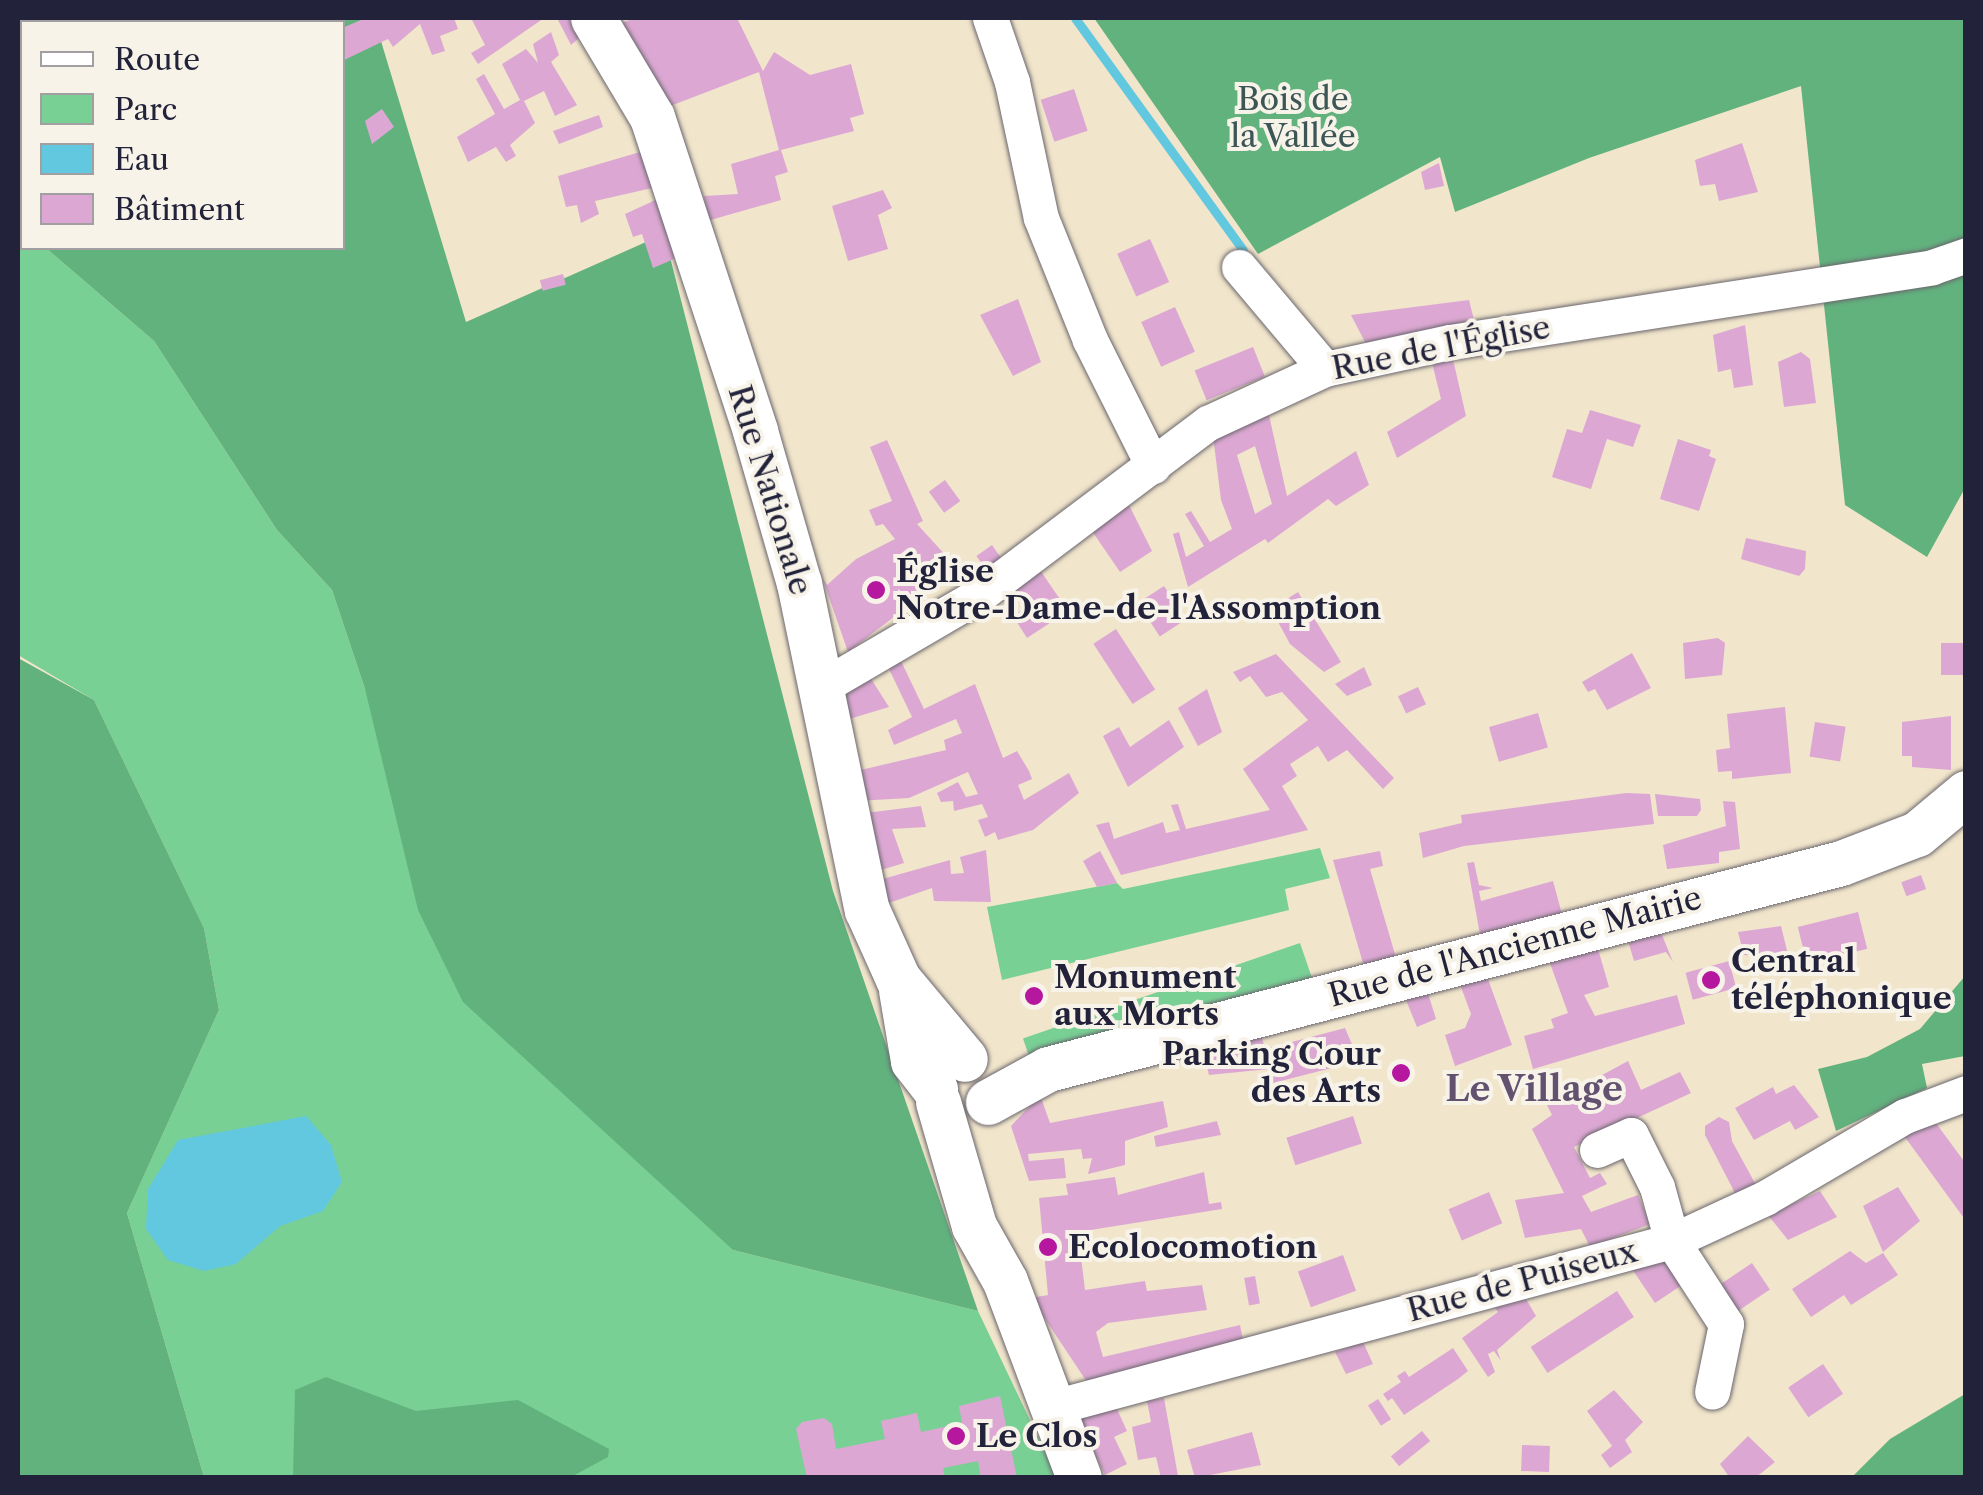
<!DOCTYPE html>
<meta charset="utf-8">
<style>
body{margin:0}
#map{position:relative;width:1983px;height:1495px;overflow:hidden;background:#f1e5cb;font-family:"Libre Caslon Text",serif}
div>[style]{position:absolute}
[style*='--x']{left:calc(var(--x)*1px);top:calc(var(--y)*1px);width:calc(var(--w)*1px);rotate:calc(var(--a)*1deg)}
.green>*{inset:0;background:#79d095;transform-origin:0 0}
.forest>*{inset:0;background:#62b27e}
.water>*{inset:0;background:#62c8df}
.stream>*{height:9px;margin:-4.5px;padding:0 4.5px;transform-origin:4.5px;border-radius:4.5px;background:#62c8df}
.building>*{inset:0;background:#dca8d3;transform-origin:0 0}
.roads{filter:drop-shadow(0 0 2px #6a666d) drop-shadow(0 0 2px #6a666d)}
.minor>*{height:35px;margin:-17.5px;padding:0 17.5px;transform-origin:17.5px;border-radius:17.5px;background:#fff}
.tertiary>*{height:45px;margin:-22.5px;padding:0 22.5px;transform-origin:22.5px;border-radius:22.5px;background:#fff}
.dots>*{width:28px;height:28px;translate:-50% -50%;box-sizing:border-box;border:5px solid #f7f3e8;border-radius:50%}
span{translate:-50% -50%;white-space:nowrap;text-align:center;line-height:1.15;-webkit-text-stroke:8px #f7f3e8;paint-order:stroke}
.park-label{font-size:32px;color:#3c5656}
.street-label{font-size:32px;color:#22223b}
.poi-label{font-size:32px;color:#22223b;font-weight:700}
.left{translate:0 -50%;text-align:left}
.right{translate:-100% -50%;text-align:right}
.neighbourhood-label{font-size:35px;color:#635170;font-weight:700}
.frame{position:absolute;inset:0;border:20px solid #22223b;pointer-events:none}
.legend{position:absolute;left:20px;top:20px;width:325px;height:230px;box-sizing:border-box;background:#f7f3e8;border:2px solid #a29fa3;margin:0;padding:12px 18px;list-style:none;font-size:30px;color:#22223b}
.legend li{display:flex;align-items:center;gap:20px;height:50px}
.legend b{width:50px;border:2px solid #a29fa3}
</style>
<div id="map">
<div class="green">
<div style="clip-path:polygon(18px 223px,22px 248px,46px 248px,154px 341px,277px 530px,332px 590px,365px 689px,733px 1250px,978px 1311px,1057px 1477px,204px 1477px,127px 1213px,219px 1010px,204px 928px,94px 700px,18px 655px)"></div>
<div style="clip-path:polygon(1320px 848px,1330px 878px,1285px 889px,1289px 910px,1002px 980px,987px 907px,1117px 883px,1123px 889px)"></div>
<div style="left:1300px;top:943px;width:39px;height:293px;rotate:71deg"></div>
</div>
<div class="forest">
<div style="clip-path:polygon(18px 18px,374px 18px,466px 322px,664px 234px,833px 891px,978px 1311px,733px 1250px,463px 1002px,418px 910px,365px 689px,332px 590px,277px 530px,154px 341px,46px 248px,342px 248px,342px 22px,22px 22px,22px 227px)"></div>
<div style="clip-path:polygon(1094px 18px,1965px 18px,1965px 488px,1927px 557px,1845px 505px,1801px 86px,1589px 158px,1455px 212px,1440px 157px,1258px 254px)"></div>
<div style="clip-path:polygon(18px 658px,94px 700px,204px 928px,219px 1010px,127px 1213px,204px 1477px,18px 1477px)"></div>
<div style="clip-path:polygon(1965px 976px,1965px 1056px,1922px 1064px,1927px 1088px,1836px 1131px,1818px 1069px,1867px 1057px,1920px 1029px)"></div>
<div style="clip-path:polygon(326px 1377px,416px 1411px,518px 1400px,609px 1449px,608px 1457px,571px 1477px,293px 1477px,295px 1390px)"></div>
<div style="clip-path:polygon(1965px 1394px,1965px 1477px,1852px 1477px,1890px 1439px)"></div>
</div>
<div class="water">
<div style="clip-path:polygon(306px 1116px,331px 1145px,342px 1182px,323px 1211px,280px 1226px,236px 1264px,204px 1271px,168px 1260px,146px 1229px,148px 1189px,178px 1140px)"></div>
</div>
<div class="stream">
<div style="--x:1075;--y:18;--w:286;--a:54.1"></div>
</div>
<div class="building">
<div style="clip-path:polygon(366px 18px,454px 18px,458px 29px,440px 36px,445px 51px,432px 55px,420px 24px,393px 47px,388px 39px,342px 61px,342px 28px)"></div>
<div style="clip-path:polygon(471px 18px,544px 18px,478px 64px,471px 53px,485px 45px)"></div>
<div style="clip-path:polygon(557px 18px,578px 18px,586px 32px,571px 45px)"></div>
<div style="clip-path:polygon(634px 18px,737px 18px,763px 71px,774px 52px,810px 75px,851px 64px,864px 114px,850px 118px,854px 131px,781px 150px,788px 172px,775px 176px,781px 200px,707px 221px,704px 196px,738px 194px,731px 164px,779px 150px,759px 72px,665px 108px,622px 23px)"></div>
<div style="clip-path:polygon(551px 32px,559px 55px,551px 62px,577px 105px,555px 116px,544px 91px,524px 101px,535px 123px,510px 145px,516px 156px,506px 162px,496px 147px,468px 162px,457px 137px,495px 114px,476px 79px,484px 74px,504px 109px,520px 100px,502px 64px,526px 49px,538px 63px,533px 44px)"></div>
<div style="left:1074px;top:89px;width:44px;height:35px;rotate:72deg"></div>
<div style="clip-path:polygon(382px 109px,394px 127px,372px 144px,365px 121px)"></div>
<div style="clip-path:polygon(599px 115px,603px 127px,559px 144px,553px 131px)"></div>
<div style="clip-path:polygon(1742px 143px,1758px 192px,1719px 201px,1715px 184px,1700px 186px,1695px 160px)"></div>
<div style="clip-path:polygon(647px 150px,661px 186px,595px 201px,599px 214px,581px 223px,577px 205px,566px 207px,558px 176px)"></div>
<div style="clip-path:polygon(1439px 163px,1444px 186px,1425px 190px,1421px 172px)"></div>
<div style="clip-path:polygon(883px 190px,892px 208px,878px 215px,888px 249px,848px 261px,832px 206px)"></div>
<div style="clip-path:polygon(662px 197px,681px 256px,653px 268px,642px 234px,633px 237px,625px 214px)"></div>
<div style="left:1150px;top:239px;width:47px;height:36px;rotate:66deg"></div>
<div style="left:563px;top:274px;width:11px;height:24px;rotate:75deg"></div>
<div style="clip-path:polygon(1018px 299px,1041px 362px,1013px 376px,980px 315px)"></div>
<div style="clip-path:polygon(1469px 300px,1474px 320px,1366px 344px,1351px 315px)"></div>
<div style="left:1175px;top:307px;width:49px;height:37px;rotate:66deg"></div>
<div style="clip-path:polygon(1745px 325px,1753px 385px,1734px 388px,1731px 369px,1718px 372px,1713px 335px)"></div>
<div style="left:1253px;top:347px;width:32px;height:63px;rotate:68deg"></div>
<div style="clip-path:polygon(1801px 352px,1810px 359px,1816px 403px,1784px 407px,1778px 362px)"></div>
<div style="clip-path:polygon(1452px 355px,1466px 416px,1397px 458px,1387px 432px,1441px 399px,1431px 359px)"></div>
<div style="clip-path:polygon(evenodd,1267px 406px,1287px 496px,1356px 451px,1369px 485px,1336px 506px,1328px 499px,1268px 543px,1265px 539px,1188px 587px,1173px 534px,1179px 532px,1186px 557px,1204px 546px,1185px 514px,1191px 511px,1210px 542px,1232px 529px,1221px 500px,1213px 436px,1267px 406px,1255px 446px,1272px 504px,1255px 514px,1237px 455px,1255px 446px)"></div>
<div style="clip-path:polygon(1590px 410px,1641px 425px,1633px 447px,1607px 439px,1591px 489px,1552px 477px,1567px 429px,1582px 433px)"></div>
<div style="clip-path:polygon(1678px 439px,1711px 450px,1709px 456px,1716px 459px,1699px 511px,1660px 499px)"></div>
<div style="clip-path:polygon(887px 440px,923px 521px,917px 524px,959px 570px,953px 580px,920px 597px,848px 652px,822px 577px,827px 585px,856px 559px,895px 539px,883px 524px,876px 526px,869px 510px,892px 501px,870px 447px)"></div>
<div style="left:945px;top:480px;width:26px;height:20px;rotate:54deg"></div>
<div style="clip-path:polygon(1128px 503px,1152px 551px,1120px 572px,1092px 531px)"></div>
<div style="clip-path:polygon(1746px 538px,1806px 551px,1805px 569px,1799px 576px,1741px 559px)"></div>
<div style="left:992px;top:545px;width:21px;height:19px;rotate:55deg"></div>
<div style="clip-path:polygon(1040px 570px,1068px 611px,1027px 638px,1013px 616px,1027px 607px,1015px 588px)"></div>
<div style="left:1164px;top:586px;width:40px;height:31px;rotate:57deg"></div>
<div style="clip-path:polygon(1298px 592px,1341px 662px,1324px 672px,1290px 644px,1271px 609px)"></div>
<div style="left:1116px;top:629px;width:72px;height:27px;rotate:57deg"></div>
<div style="clip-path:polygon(1718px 638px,1725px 643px,1722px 675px,1685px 679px,1683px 643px)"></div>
<div style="left:1941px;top:643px;width:25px;height:32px"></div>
<div style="clip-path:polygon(1632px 653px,1651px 688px,1607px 710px,1595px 689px,1588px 692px,1582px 682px)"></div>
<div style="clip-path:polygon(1276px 654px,1394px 778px,1383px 789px,1347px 750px,1328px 762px,1318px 746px,1290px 764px,1297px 776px,1282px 786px,1308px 830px,1121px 875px,1096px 825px,1109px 822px,1114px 839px,1163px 822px,1166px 833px,1180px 830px,1171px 805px,1178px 804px,1186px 829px,1270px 810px,1243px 769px,1308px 720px,1282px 692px,1266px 697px,1250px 676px,1240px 682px,1233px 672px)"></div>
<div style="clip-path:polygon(900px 659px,924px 709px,975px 684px,1003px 758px,1017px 751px,1029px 771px,1032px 779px,1018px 785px,1024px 800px,1069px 773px,1079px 793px,1033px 830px,998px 840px,995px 832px,985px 837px,978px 820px,988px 817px,982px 804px,954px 811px,953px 801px,941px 802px,937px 793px,958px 782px,966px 797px,978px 794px,968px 772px,909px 798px,857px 801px,852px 772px,946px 750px,944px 740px,962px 733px,956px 719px,894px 745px,888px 730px,912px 717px,889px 669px,880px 668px)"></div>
<div style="clip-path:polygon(1364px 667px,1372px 685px,1347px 696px,1335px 684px)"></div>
<div style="clip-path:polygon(868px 674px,889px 707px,846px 720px,841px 688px)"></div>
<div style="left:1418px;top:687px;width:19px;height:22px;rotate:65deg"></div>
<div style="clip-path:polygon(1207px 689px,1222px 732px,1198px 746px,1178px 708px)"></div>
<div style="clip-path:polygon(1785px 707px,1791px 773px,1732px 779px,1732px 771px,1718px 772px,1716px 750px,1730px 748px,1727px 714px)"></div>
<div style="left:1538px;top:713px;width:36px;height:51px;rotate:74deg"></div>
<div style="clip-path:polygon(1951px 716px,1951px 770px,1912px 767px,1912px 756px,1902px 756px,1902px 722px)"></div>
<div style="clip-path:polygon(1169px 720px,1184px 747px,1128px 787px,1103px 736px,1119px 727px,1130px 747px)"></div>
<div style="left:1815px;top:722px;width:31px;height:35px;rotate:9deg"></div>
<div style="clip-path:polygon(1626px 793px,1650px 794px,1654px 824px,1464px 846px,1423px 858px,1419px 833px,1462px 823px,1461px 815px)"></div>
<div style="clip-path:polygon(1655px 794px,1700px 799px,1701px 810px,1697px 816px,1658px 816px)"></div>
<div style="clip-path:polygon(1723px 801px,1735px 802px,1740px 849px,1719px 852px,1719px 863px,1667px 869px,1663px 845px,1726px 826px)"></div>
<div style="clip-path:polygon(921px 806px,926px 827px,892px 829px,904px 863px,868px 874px,858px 814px)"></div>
<div style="clip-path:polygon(986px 850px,991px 902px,934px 901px,932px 888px,886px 904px,872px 882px,950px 860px,951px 874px,964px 873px,960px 857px)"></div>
<div style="clip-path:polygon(1100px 851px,1117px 883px,1097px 887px,1083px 861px)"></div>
<div style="clip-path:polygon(1380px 851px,1383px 866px,1370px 869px,1397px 961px,1365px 970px,1333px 860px)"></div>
<div style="clip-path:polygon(1474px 862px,1479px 885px,1493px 888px,1479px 891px,1481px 901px,1553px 881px,1563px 918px,1481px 940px,1467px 863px)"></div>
<div style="left:1921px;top:875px;width:15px;height:21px;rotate:70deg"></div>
<div style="left:1858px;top:912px;width:38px;height:62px;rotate:76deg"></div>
<div style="clip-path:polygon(1658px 925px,1673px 962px,1666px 952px,1634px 961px,1626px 934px)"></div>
<div style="clip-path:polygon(1781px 926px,1791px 967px,1781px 970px,1778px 956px,1744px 955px,1738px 932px)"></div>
<div style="clip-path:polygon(1596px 942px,1609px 987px,1584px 995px,1595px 1016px,1677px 995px,1685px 1024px,1533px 1069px,1524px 1036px,1554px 1028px,1551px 1019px,1568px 1013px,1547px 955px)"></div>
<div style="left:1729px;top:961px;width:28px;height:45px;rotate:75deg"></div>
<div style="clip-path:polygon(1485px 971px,1512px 1045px,1455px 1066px,1445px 1035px,1465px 1028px,1471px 1014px,1458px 979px)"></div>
<div style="clip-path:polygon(1426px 987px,1436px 1019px,1417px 1027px,1403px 993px)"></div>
<div style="clip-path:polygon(1345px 1028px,1359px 1061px,1273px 1083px,1269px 1069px,1209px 1075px,1202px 1046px,1260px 1031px,1265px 1049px)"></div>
<div style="clip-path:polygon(1628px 1061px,1641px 1090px,1680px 1072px,1691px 1093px,1574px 1147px,1590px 1178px,1600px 1173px,1607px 1184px,1582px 1196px,1591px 1212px,1638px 1195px,1650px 1224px,1590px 1247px,1581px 1229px,1525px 1238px,1515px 1200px,1564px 1193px,1532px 1129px,1552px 1115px,1547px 1105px)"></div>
<div style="clip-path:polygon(1794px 1085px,1819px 1117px,1795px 1130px,1790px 1121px,1754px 1140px,1735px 1108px,1773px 1087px,1776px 1094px)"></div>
<div style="clip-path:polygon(1040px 1095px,1050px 1123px,1163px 1101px,1168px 1127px,1125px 1141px,1125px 1165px,1088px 1174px,1092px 1158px,1083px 1159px,1081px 1149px,1028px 1154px,1029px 1161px,1064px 1158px,1066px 1178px,1029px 1181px,1011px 1126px)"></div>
<div style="left:1353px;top:1116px;width:29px;height:70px;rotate:72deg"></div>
<div style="clip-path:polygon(1719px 1117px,1729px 1122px,1732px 1141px,1757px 1187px,1737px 1197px,1705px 1135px,1705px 1126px)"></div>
<div style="clip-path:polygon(1933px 1119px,1966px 1164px,1966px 1221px,1902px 1133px)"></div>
<div style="clip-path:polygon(1217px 1121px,1221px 1135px,1156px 1147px,1154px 1136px)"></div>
<div style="clip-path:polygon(1204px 1172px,1209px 1204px,1221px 1202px,1222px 1209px,1078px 1232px,1085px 1290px,1145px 1281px,1147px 1291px,1202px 1285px,1207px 1310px,1108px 1323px,1096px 1332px,1103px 1357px,1240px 1325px,1245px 1350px,1089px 1385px,1031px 1298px,1048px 1295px,1039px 1198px,1068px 1195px,1066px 1184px,1115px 1177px,1118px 1195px)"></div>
<div style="clip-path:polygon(1898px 1187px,1920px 1221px,1883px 1252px,1863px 1206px)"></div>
<div style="clip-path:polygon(1820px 1191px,1837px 1217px,1788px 1240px,1768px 1215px)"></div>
<div style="left:1489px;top:1192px;width:34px;height:44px;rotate:67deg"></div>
<div style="clip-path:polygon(1850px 1251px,1866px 1263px,1883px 1253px,1898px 1275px,1851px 1305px,1844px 1295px,1811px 1317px,1792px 1289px)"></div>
<div style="left:1343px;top:1255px;width:38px;height:48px;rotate:70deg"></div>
<div style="clip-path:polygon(1665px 1256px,1685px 1283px,1655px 1303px,1628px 1263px)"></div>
<div style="left:1752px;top:1263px;width:32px;height:47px;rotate:56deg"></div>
<div style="left:1255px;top:1276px;width:28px;height:11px;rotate:80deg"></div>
<div style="left:1617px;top:1291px;width:31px;height:103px;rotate:57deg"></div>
<div style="clip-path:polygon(1522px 1292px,1536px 1316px,1497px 1350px,1501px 1361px,1494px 1351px,1488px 1354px,1495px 1372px,1488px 1377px,1462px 1338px,1498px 1312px,1489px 1300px)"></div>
<div style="clip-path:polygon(1363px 1342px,1373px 1364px,1346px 1374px,1335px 1352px)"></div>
<div style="clip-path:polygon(1453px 1348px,1468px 1371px,1458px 1379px,1404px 1415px,1392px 1398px,1388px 1401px,1383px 1394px,1401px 1382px,1397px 1376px,1405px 1371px,1409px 1377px)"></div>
<div style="left:1823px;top:1364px;width:36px;height:42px;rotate:56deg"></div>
<div style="clip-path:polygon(1614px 1390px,1643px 1422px,1625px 1440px,1632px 1452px,1610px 1468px,1601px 1455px,1612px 1446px,1587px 1411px)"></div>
<div style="clip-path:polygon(1000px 1396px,1017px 1478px,981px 1478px,978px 1461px,943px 1468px,945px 1478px,807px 1478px,796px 1429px,802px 1422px,824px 1418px,832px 1424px,836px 1449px,885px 1439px,881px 1421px,917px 1413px,921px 1432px,962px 1423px,959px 1406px)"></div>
<div style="clip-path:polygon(1164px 1398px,1178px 1476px,1172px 1478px,1161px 1478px,1156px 1457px,1138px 1460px,1132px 1427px,1151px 1422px,1147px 1401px)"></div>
<div style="left:1378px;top:1399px;width:24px;height:12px;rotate:57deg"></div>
<div style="clip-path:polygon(1116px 1407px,1127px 1431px,1114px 1437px,1127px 1464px,1105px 1475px,1078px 1420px)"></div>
<div style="left:1422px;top:1431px;width:13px;height:40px;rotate:51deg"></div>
<div style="clip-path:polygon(1252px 1432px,1261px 1465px,1195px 1478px,1187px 1450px)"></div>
<div style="clip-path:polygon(1748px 1436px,1775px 1462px,1755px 1478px,1730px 1478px,1720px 1464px)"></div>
<div style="left:1522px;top:1445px;width:28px;height:26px;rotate:2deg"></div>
</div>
<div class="roads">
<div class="minor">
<div style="--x:990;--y:18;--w:68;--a:71"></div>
<div style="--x:1012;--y:82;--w:139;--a:78"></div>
<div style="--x:1041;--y:218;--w:131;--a:68.1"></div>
<div style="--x:1090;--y:340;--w:141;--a:63.4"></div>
<div style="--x:1239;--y:267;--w:133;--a:49.9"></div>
<div style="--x:823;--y:686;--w:184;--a:-30.3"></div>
<div style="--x:982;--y:593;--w:283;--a:-37"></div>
<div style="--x:1208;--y:423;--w:129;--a:-24.8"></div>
<div style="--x:1325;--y:369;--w:128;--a:-12.2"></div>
<div style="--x:1450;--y:342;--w:488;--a:-8.8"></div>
<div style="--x:1932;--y:267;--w:36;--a:-19"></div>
<div style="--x:1597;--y:1150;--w:37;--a:-24"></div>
<div style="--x:1631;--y:1135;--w:58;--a:63.4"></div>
<div style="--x:1657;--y:1187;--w:56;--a:74.5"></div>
<div style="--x:1672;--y:1241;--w:99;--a:57"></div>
<div style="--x:1726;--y:1324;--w:69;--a:101.6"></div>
<div style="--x:1054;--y:1407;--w:640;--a:-15.04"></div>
<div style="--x:1672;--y:1241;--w:102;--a:-24.8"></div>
<div style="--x:1765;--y:1198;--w:162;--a:-30.4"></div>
<div style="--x:1905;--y:1116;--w:65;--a:-20.7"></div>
</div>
<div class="tertiary">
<div style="--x:593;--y:18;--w:115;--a:59.2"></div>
<div style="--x:652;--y:117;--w:330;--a:71.8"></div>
<div style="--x:755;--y:431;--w:158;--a:73.9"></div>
<div style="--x:799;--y:583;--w:334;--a:78.3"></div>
<div style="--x:867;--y:910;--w:76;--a:65.8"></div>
<div style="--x:898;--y:979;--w:104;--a:50.1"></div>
<div style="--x:901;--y:990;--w:72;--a:80.4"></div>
<div style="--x:913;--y:1061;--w:36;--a:52"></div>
<div style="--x:938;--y:1102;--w:129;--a:73.8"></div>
<div style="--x:974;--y:1226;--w:63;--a:60.6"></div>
<div style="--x:1005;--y:1281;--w:210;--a:69.4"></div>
<div style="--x:988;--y:1102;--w:68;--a:-28.8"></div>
<div style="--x:1048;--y:1069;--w:819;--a:-14.56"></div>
<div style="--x:1841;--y:863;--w:81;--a:-20.9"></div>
<div style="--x:1917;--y:834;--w:64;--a:-39.9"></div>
</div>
</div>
<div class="dots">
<div style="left:876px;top:590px;background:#b5179e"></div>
<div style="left:1711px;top:980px;background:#b5179e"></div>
<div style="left:1034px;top:996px;background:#b5179e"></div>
<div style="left:1401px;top:1073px;background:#b5179e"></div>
<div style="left:1048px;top:1247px;background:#b5179e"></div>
<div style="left:956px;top:1436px;background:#b5179e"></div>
</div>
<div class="park-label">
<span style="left:1293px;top:118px">Bois de<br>la Vallée</span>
</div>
<div class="street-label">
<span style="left:1441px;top:348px;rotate:-11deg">Rue de l'Église</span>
<span style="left:770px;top:490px;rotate:73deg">Rue Nationale</span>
<span style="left:1515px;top:947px;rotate:-15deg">Rue de l'Ancienne Mairie</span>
<span style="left:1522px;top:1281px;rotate:-15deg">Rue de Puiseux</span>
</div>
<div class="poi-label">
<span class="left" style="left:896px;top:590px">Église<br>Notre-Dame-de-l'Assomption</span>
<span class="left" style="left:1731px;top:980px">Central<br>téléphonique</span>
<span class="left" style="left:1054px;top:996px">Monument<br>aux Morts</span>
<span class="right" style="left:1381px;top:1073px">Parking Cour<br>des Arts</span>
<span class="left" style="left:1068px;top:1247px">Ecolocomotion</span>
<span class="left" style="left:976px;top:1436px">Le Clos</span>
</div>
<div class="neighbourhood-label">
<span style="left:1534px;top:1089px">Le Village</span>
</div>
<div class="frame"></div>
<ul class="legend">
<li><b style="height:12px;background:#fff"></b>Route</li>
<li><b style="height:28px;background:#79d095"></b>Parc</li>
<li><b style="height:28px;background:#62c8df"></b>Eau</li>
<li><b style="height:28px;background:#dca8d3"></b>Bâtiment</li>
</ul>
</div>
